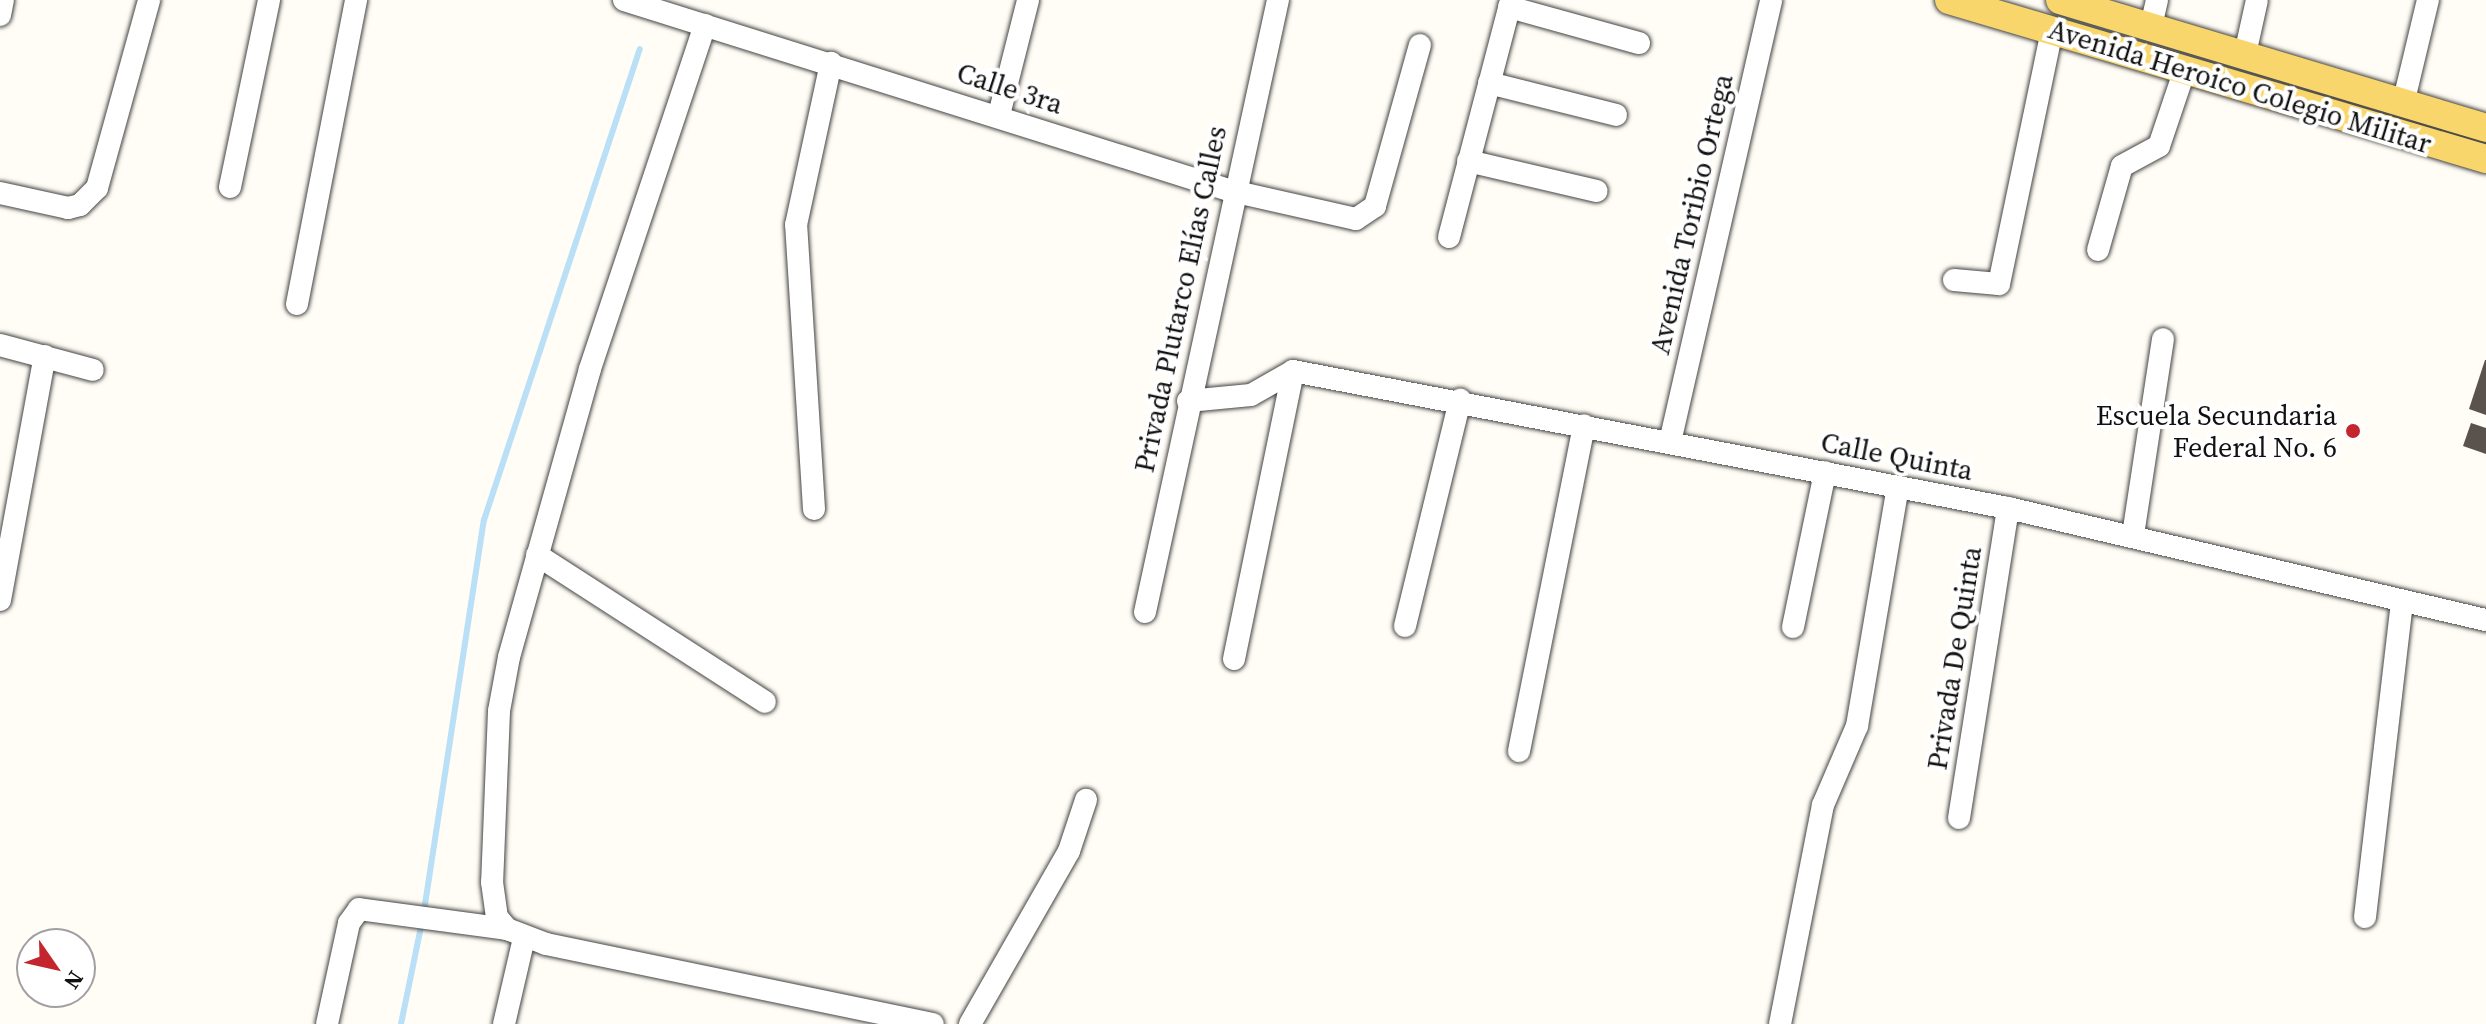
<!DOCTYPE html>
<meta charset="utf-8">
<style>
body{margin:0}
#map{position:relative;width:2486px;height:1024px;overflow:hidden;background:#fffdf5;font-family:"Source Serif 4",serif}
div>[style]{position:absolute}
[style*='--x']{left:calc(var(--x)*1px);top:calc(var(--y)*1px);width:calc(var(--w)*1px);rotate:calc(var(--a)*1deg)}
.stream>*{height:6px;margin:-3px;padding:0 3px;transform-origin:3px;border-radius:3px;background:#b9e0f7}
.building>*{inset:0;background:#5a524d}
.roads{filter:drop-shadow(0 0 2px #444) drop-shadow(0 0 2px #444)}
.minor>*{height:22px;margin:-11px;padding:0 11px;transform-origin:11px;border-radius:11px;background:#fff}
.major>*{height:28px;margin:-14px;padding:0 14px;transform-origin:14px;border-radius:14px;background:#f9d66b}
.dots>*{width:22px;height:22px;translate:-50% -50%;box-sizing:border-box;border:4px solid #fff;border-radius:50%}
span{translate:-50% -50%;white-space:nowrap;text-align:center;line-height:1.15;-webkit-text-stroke:8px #fff;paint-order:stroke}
.street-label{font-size:28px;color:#111}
.poi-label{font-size:28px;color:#111}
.right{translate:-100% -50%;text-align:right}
.north{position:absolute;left:16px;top:928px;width:80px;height:80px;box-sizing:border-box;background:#fff;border:2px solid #a0a0a0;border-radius:50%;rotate:124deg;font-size:22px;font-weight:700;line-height:32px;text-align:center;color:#111}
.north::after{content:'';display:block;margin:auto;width:28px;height:36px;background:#c4262e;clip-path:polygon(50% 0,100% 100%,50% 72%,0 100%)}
</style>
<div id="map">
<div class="stream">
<div style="--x:424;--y:911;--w:396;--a:-81.3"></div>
<div style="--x:484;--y:520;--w:496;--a:-71.7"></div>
<div style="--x:401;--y:1024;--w:104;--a:-78.4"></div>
</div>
<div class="building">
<div style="clip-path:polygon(2485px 360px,2486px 360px,2486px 415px,2469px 409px)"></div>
<div style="clip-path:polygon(2471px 423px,2486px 428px,2486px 454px,2463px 446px)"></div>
</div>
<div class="roads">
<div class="minor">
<div style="--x:624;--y:0;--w:637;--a:17.44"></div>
<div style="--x:1232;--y:191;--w:127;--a:12.7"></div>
<div style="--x:1356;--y:219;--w:23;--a:-34"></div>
<div style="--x:1375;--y:206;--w:167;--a:-74.4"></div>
<div style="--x:1509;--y:7;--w:135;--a:15.5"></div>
<div style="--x:0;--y:15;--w:15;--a:-79"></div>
<div style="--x:705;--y:25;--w:363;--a:108.5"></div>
<div style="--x:590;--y:369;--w:299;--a:105.7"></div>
<div style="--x:509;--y:657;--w:55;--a:100.5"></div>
<div style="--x:499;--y:711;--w:171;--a:92.3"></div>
<div style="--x:492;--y:882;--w:35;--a:82"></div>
<div style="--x:497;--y:917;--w:16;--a:50"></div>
<div style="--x:507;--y:929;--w:42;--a:21"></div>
<div style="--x:546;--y:944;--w:395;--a:11.7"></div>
<div style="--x:2151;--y:26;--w:27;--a:-77"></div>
<div style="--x:2245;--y:54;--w:55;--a:-77.5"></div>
<div style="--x:1489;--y:83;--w:131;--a:14.1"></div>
<div style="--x:2403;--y:104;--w:107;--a:-76.5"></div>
<div style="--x:999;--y:115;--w:119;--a:-75.8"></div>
<div style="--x:1468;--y:161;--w:132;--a:13.1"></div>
<div style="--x:230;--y:187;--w:191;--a:-78.2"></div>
<div style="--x:0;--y:193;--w:70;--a:12.4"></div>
<div style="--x:68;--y:208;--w:12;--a:-14"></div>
<div style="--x:80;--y:205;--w:24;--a:-45"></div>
<div style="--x:97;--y:188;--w:195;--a:-74.5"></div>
<div style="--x:1449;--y:237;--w:245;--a:-75.3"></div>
<div style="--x:2098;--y:250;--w:87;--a:-74.1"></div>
<div style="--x:2122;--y:166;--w:42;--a:-28.4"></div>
<div style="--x:2159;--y:146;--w:81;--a:-71.3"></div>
<div style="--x:1954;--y:280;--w:45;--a:5.1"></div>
<div style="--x:1999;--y:284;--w:259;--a:-78.2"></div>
<div style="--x:297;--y:304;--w:310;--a:-79"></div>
<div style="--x:0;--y:345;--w:96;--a:15"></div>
<div style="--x:1293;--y:371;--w:728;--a:10.85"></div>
<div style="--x:2008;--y:508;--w:491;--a:13.2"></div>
<div style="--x:1188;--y:401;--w:63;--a:-5.4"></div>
<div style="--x:1251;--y:395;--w:48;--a:-29.7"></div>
<div style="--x:1670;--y:442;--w:453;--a:-77.1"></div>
<div style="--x:814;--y:509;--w:285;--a:-93.6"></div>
<div style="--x:796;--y:225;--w:166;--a:-77.8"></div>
<div style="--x:2133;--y:535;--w:198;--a:-81.3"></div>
<div style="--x:537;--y:555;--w:271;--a:32.8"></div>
<div style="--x:0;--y:600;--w:248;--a:-79.6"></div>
<div style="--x:1145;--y:612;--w:626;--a:-77.74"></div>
<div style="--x:1405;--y:626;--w:233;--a:-76.3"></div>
<div style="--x:1793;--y:627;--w:158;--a:-78.3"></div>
<div style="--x:1234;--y:659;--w:294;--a:-78.4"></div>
<div style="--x:1519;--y:751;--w:332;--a:-78.7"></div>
<div style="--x:1959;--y:818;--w:314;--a:-81"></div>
<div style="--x:2365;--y:917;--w:318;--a:-83.3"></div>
<div style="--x:327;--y:1024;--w:103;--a:-77.7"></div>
<div style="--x:349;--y:923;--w:17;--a:-54"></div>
<div style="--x:359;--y:909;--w:149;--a:7.7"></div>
<div style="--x:504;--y:1024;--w:88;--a:-76.9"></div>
<div style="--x:970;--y:1024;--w:199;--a:-60.2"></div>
<div style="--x:1069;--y:851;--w:54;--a:-71.6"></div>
<div style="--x:1780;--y:1024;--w:223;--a:-78.9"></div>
<div style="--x:1823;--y:805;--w:86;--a:-66.7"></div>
<div style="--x:1857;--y:726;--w:242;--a:-80.3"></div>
</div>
<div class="major">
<div style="--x:1949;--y:0;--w:560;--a:16.49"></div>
<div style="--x:2060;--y:0;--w:445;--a:16.7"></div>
</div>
</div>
<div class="dots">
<div style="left:2353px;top:431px;background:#c4262e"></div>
</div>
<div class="street-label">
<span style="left:2240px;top:86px;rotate:17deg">Avenida Heroico Colegio Militar</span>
<span style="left:1010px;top:88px;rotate:18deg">Calle 3ra</span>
<span style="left:1691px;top:214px;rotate:-77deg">Avenida Toribio Ortega</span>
<span style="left:1180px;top:299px;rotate:-78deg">Privada Plutarco Elías Calles</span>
<span style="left:1897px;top:456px;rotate:11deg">Calle Quinta</span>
<span style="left:1954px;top:658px;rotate:-81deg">Privada De Quinta</span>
</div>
<div class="poi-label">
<span class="right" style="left:2337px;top:431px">Escuela Secundaria<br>Federal No. 6</span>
</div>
<div class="north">N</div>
</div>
